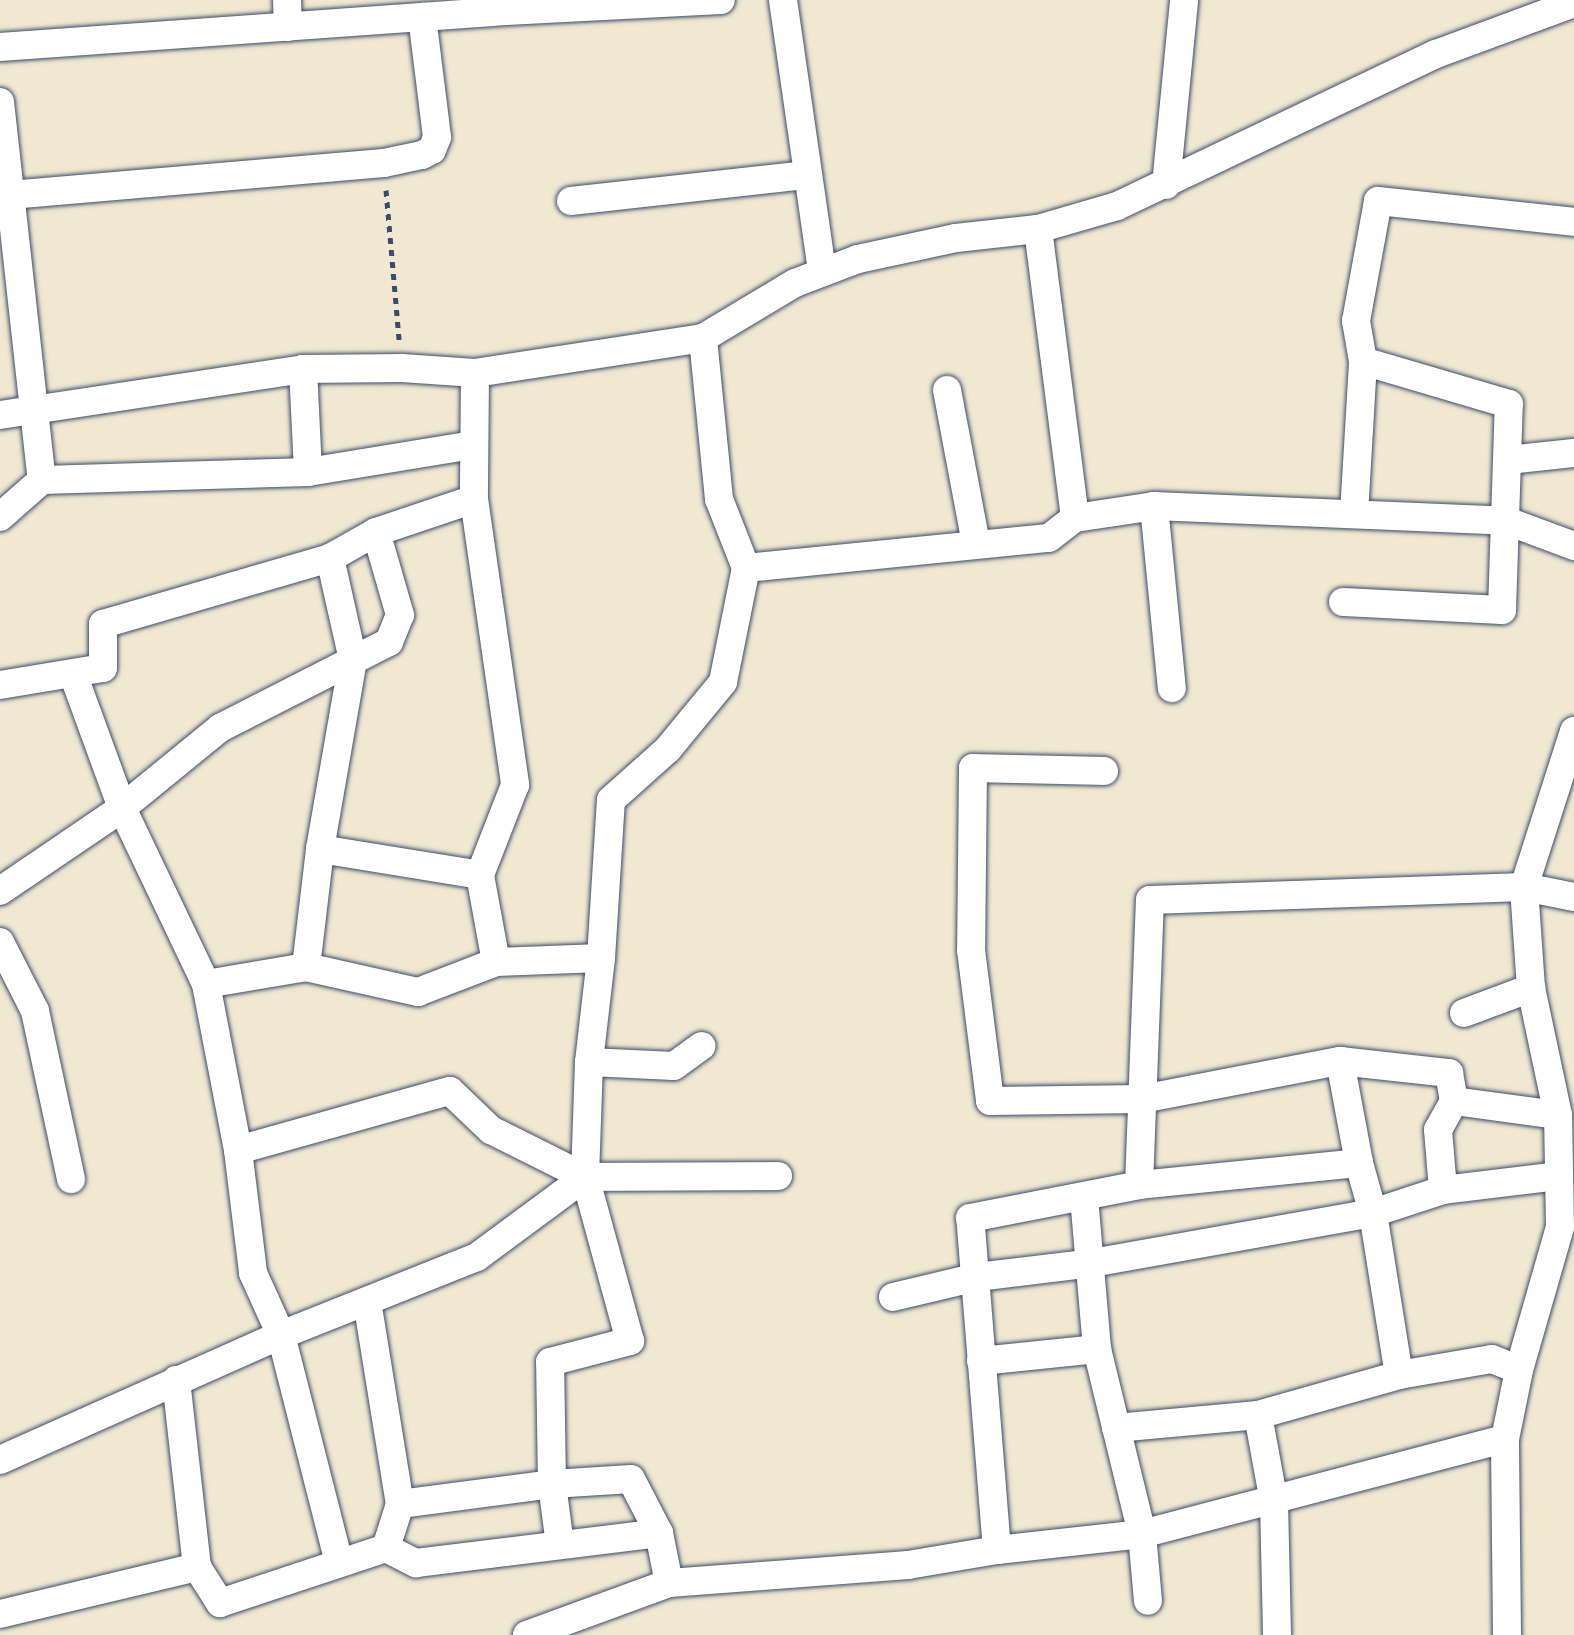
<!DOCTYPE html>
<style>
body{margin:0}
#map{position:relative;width:1574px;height:1635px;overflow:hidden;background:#f0e8d0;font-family:Pangolin,sans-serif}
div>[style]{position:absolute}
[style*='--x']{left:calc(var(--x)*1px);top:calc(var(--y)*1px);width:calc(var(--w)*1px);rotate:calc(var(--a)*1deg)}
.path>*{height:5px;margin-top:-2.5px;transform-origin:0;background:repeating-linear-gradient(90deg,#3b4b6f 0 6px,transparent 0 12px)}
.roads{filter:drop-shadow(0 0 2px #3b4b6f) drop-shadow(0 0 2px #3b4b6f)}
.minor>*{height:28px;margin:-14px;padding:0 14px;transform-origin:14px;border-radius:14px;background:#fff}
span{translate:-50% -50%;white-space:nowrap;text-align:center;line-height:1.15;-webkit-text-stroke:8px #f7f3e8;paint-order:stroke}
</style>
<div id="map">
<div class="path">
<div style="--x:386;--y:190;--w:150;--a:85"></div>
</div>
<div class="roads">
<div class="minor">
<div style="--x:287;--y:0;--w:27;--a:88"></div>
<div style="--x:783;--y:0;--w:273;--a:81.8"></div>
<div style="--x:0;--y:47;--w:507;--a:-4.07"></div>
<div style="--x:506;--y:11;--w:215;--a:-2.9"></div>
<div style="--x:0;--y:102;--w:380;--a:83.7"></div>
<div style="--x:1166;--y:185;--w:186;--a:-84.4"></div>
<div style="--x:10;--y:195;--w:375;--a:-4.9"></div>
<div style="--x:384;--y:163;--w:39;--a:-12"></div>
<div style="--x:422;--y:155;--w:11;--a:-27"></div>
<div style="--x:432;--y:150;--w:14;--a:-69"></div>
<div style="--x:437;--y:137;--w:121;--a:-97.1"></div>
<div style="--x:571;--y:201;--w:237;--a:-6.3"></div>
<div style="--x:1038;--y:229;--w:291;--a:82.7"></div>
<div style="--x:303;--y:369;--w:103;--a:87.2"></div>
<div style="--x:475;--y:373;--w:126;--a:90.5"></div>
<div style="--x:474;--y:499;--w:289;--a:81.8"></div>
<div style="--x:515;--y:785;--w:97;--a:111.3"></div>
<div style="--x:480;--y:875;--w:88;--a:79.6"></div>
<div style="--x:947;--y:390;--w:157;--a:79.3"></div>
<div style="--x:0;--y:415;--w:306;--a:-8.6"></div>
<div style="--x:303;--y:369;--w:99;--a:-0.6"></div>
<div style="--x:402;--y:368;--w:73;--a:3.9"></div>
<div style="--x:475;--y:373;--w:231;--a:-8.7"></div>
<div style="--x:703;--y:338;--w:107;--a:-30.9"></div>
<div style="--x:795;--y:283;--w:67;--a:-20.9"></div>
<div style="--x:858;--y:259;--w:100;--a:-12.1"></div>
<div style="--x:956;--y:238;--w:82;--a:-6.3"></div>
<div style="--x:1038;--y:229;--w:82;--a:-16.2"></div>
<div style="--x:1117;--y:206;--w:353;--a:-25.5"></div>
<div style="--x:1436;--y:54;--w:147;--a:-20.3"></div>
<div style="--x:1508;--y:460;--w:66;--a:-6.1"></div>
<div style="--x:1154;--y:506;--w:183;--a:84.4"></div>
<div style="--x:1354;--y:514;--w:153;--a:-86.6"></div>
<div style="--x:1363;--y:361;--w:41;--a:-99.9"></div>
<div style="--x:1356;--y:321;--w:122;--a:-79.6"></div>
<div style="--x:1378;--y:201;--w:197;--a:6.1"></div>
<div style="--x:0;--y:517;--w:56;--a:-41.4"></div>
<div style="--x:42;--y:480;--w:266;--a:-1.7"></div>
<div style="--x:308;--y:472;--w:167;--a:-9.3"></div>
<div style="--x:746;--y:568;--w:304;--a:-5.7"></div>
<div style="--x:1049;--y:538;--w:33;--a:-38"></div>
<div style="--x:1075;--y:518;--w:80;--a:-8.6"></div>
<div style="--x:1154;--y:506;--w:353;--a:2.4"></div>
<div style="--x:1507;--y:521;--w:72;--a:20.5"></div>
<div style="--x:1343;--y:602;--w:159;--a:2.9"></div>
<div style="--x:1502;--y:610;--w:206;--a:-88.1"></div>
<div style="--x:1509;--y:404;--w:152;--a:-163.6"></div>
<div style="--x:73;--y:674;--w:143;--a:69.9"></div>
<div style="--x:122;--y:808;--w:195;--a:64.5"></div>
<div style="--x:206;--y:984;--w:169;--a:79.1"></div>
<div style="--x:238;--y:1150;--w:124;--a:83"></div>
<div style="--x:253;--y:1273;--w:68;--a:65.7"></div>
<div style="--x:281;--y:1335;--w:235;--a:75.7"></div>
<div style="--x:0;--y:685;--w:104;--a:-9.4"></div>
<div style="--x:103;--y:668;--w:44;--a:-90"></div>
<div style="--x:103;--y:624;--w:236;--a:-16.2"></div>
<div style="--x:330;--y:558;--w:53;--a:-29.5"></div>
<div style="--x:376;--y:532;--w:103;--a:-18.6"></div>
<div style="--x:1104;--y:771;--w:131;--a:-178.7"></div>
<div style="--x:973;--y:768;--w:182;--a:90.6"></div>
<div style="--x:971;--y:950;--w:152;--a:82.8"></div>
<div style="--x:990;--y:1101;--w:152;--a:-0.8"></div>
<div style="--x:1142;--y:1099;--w:202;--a:-10.9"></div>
<div style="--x:1340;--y:1061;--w:110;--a:6.3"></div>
<div style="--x:1449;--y:1073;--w:28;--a:80"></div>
<div style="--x:1454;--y:1101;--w:33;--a:119"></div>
<div style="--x:1438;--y:1130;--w:60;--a:85.2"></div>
<div style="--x:320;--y:849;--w:162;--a:9.2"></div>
<div style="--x:0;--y:891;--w:148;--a:-34.2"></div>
<div style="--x:122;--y:808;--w:127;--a:-39.2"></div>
<div style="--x:220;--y:728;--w:190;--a:-27"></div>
<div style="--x:389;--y:642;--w:29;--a:-68"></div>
<div style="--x:400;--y:615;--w:86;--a:-106.1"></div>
<div style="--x:0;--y:942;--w:77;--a:63.1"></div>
<div style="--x:35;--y:1011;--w:172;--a:77.9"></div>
<div style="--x:306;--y:967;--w:119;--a:-83.2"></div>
<div style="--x:320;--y:849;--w:192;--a:-80.1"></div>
<div style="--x:353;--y:660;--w:105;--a:-102.7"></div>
<div style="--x:206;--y:984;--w:101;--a:-9.6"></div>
<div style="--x:306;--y:967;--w:115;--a:12.6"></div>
<div style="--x:418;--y:992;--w:84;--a:-21"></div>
<div style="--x:496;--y:962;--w:105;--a:-2.2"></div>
<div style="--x:1464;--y:1013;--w:72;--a:-20.5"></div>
<div style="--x:1340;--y:1061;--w:104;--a:79.4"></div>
<div style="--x:1359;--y:1163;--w:52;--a:74.4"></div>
<div style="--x:1373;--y:1213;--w:164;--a:80.9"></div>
<div style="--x:589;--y:1062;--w:85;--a:2.7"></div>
<div style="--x:674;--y:1066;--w:34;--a:-36"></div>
<div style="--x:1454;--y:1101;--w:105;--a:7.7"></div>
<div style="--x:238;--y:1150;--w:220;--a:-15.6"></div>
<div style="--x:450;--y:1091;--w:57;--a:43.6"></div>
<div style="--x:491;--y:1130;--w:105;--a:26.6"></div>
<div style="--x:585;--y:1177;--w:193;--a:-0.3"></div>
<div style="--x:1139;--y:1185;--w:285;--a:-87.8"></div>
<div style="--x:1150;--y:900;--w:374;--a:-2"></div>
<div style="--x:1524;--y:887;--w:51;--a:11.3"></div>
<div style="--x:1084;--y:1197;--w:153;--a:85.1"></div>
<div style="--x:1097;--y:1349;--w:190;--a:76.3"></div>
<div style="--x:1142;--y:1534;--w:67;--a:84.9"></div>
<div style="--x:893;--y:1297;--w:86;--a:-13.4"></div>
<div style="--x:977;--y:1277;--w:116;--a:-6.9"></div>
<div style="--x:1092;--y:1263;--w:285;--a:-10.1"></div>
<div style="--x:1373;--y:1213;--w:74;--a:-18.2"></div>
<div style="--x:1443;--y:1190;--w:116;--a:-6.9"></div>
<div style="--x:367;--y:1301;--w:206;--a:80.8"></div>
<div style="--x:400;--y:1504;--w:46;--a:107.7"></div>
<div style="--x:981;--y:1361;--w:117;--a:-5.9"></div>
<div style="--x:176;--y:1380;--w:188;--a:83.6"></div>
<div style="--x:197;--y:1567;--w:43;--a:57.4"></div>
<div style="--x:220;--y:1603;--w:175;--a:-18.3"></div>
<div style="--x:386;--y:1548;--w:34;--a:27"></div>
<div style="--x:416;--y:1563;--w:245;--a:-7"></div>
<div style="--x:1258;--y:1415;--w:88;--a:79.6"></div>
<div style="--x:1274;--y:1502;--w:133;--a:88.7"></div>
<div style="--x:1116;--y:1428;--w:143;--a:-5.2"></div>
<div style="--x:1258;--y:1415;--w:147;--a:-15.8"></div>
<div style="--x:1399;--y:1375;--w:94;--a:-9.8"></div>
<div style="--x:1492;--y:1359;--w:29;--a:22"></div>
<div style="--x:0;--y:1460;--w:308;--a:-24"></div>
<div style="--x:281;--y:1335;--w:211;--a:-21.7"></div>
<div style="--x:477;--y:1257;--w:134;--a:-36.5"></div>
<div style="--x:400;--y:1504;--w:153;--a:-7.5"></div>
<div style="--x:552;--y:1484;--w:79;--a:-3.6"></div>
<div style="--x:631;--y:1479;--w:61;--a:62.6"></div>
<div style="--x:659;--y:1533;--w:51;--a:78.7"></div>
<div style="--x:560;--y:1545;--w:62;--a:-97.5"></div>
<div style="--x:552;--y:1484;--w:122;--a:-90.9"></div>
<div style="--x:550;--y:1362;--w:83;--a:-14.7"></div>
<div style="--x:630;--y:1341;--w:170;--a:-105.3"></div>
<div style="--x:585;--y:1177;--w:115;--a:-88"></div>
<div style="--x:589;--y:1062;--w:105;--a:-83.4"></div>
<div style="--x:601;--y:958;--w:158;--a:-86.4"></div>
<div style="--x:611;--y:800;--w:76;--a:-41.8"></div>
<div style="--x:668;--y:749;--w:87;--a:-50.6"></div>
<div style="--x:723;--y:682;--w:116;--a:-78.6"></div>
<div style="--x:746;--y:568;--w:74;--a:-111.4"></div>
<div style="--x:719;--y:499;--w:162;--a:-95.7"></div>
<div style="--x:997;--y:1550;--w:333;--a:-94.6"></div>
<div style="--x:970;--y:1218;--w:172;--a:-11"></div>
<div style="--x:1139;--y:1185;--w:221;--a:-5.7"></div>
<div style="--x:0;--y:1614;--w:203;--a:-13.4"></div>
<div style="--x:527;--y:1635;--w:151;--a:-20.1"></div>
<div style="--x:669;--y:1583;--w:240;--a:-4.3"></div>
<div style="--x:908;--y:1565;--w:90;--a:-9.6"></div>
<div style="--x:997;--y:1550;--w:146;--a:-6.3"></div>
<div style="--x:1142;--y:1534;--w:375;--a:-14.7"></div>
<div style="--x:1507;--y:1635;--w:196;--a:-90.6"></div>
<div style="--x:1505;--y:1439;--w:70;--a:-78.5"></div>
<div style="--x:1519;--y:1370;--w:149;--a:-74"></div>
<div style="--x:1560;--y:1227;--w:112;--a:-91"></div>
<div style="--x:1558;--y:1115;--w:130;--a:-102"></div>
<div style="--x:1531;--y:988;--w:101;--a:-94"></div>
<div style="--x:1524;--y:887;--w:164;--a:-72.2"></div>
</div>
</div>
</div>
